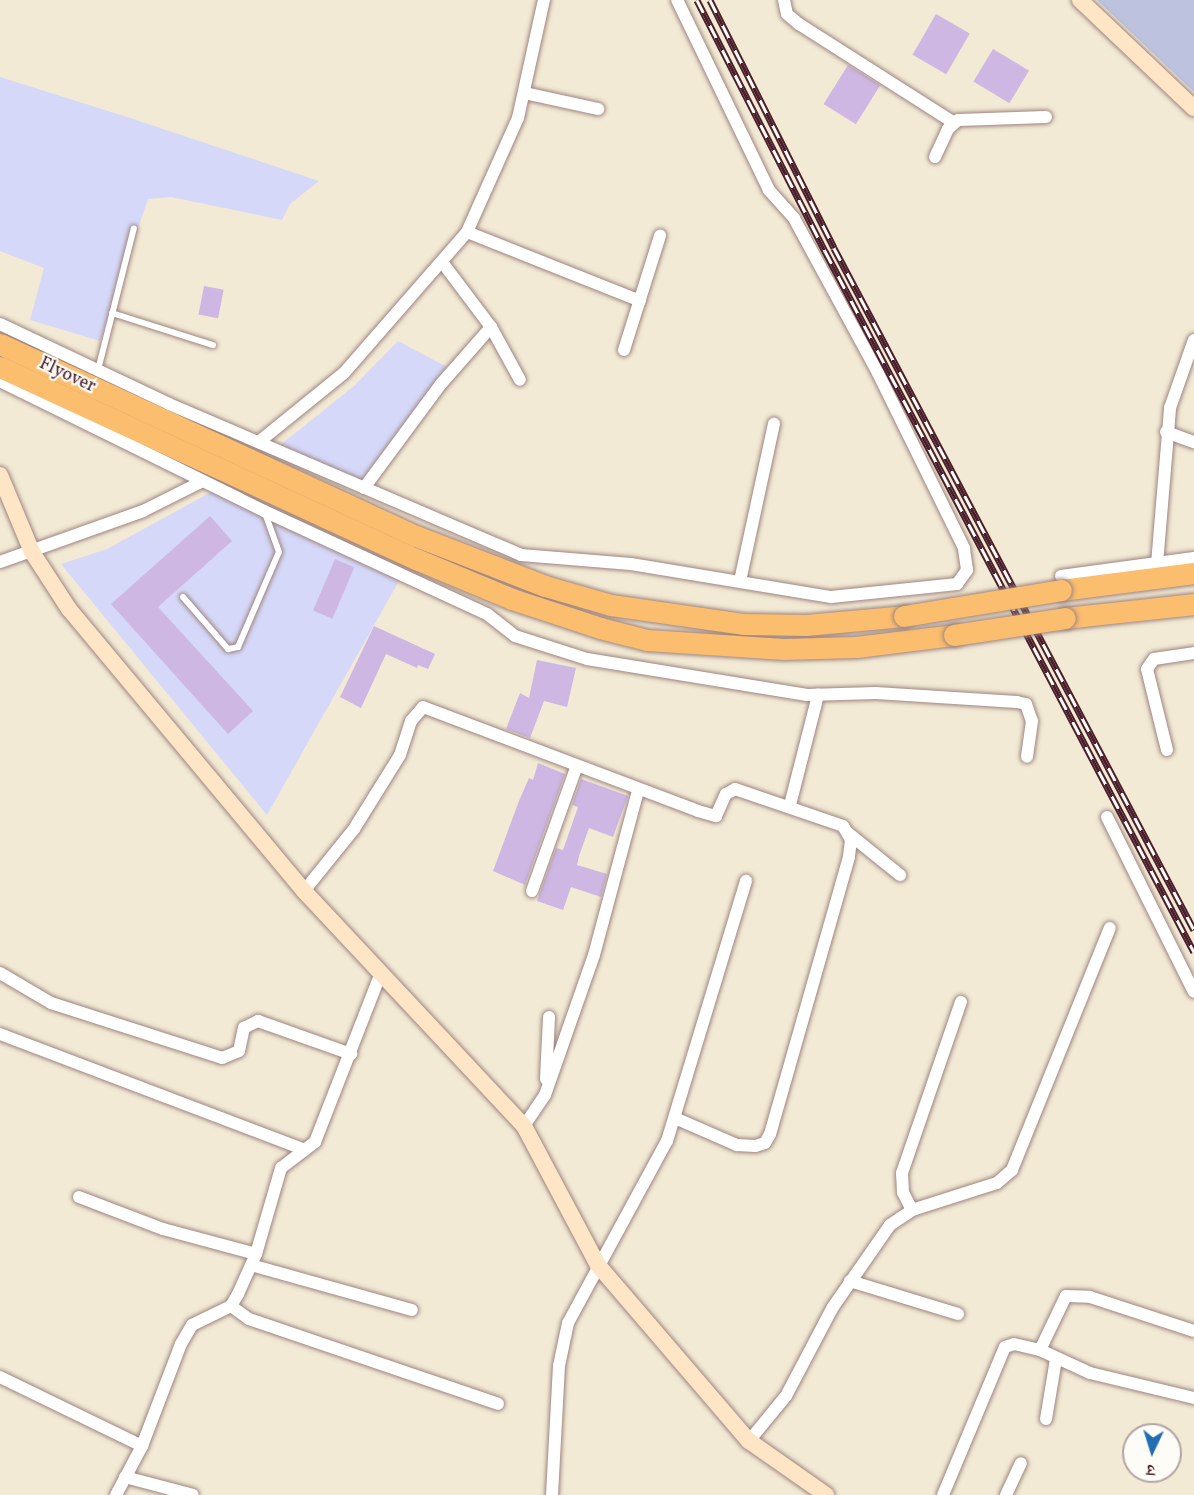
<!DOCTYPE html>
<meta charset="utf-8">
<style>
body{margin:0}
#map{position:relative;width:1194px;height:1495px;overflow:hidden;background:#f2ead4;font-family:Vollkorn,"Noto Serif Devanagari",serif}
div>[style]{position:absolute}
[style*='--x']{left:calc(var(--x)*1px);top:calc(var(--y)*1px);width:calc(var(--w)*1px);rotate:calc(var(--a)*1deg)}
.built>*{inset:0;background:#d5d8f9}
.industrial>*{inset:0;background:#bdc3de}
.building>*{inset:0;background:#ceb7e3;transform-origin:0 0}
.roads{filter:drop-shadow(0 0 2px #9e8480) drop-shadow(0 0 2px #9e8480)}
.lane>*{height:6px;margin:-3px;padding:0 3px;transform-origin:3px;border-radius:3px;background:#fff}
.street>*{height:12px;margin:-6px;padding:0 6px;transform-origin:6px;border-radius:6px;background:#fff}
.secondary>*{height:16px;margin:-8px;padding:0 8px;transform-origin:8px;border-radius:8px;background:#fde5c5}
.highway>*{height:21px;margin:-10.5px;padding:0 10.5px;transform-origin:10.5px;border-radius:10.5px;background:#fbbd6e}
.rail>*{height:7px;margin-top:-3.5px;transform-origin:0;background:repeating-linear-gradient(90deg,#fdfcf7 0 14px,#4a1f2b 0 28px);box-sizing:border-box;border-block:2px solid #4a1f2b}
.bridges{filter:drop-shadow(0 0 2px #9e8480) drop-shadow(0 0 2px #9e8480)}
.highway-bridge>*{height:21px;margin:-10.5px;padding:0 10.5px;transform-origin:10.5px;border-radius:10.5px;background:#fbbd6e}
span{translate:-50% -50%;white-space:nowrap;text-align:center;line-height:1.15;-webkit-text-stroke:4.5px #fdfcf7;paint-order:stroke}
.street-label{font-size:18px;color:#4a1f2b}
.north{position:absolute;left:1122px;top:1423px;width:60px;height:60px;box-sizing:border-box;background:#fdfcf7;border:2px solid #b5a4a5;border-radius:50%;rotate:184deg;font-size:16px;font-weight:700;line-height:24px;text-align:center;color:#4a1f2b}
.north::after{content:'';display:block;margin:auto;width:21px;height:27px;background:#1f6fb2;clip-path:polygon(50% 0,100% 100%,50% 72%,0 100%)}
</style>
<div id="map">
<div class="built">
<div style="clip-path:polygon(0 77px,121px 115px,319px 181px,290px 204px,282px 220px,171px 197px,148px 199px,100px 341px,30px 320px,44px 268px,0 251px)"></div>
<div style="clip-path:polygon(398px 341px,447px 367px,368px 486px,279px 446px,354px 386px)"></div>
<div style="clip-path:polygon(213px 491px,399px 581px,267px 815px,61px 564px,107px 549px)"></div>
</div>
<div class="industrial">
<div style="clip-path:polygon(1097px 0,1194px 0,1194px 92px)"></div>
</div>
<div class="building">
<div style="left:936px;top:14px;width:39px;height:47px;rotate:30deg"></div>
<div style="left:993px;top:49px;width:42px;height:38px;rotate:31deg"></div>
<div style="left:848px;top:65px;width:38px;height:46px;rotate:32deg"></div>
<div style="left:204px;top:286px;width:20px;height:29px;rotate:11deg"></div>
<div style="clip-path:polygon(210px 516px,232px 541px,158px 607px,253px 711px,228px 734px,111px 604px)"></div>
<div style="left:335px;top:559px;width:21px;height:56px;rotate:23deg"></div>
<div style="clip-path:polygon(374px 626px,435px 654px,428px 669px,418px 665px,417px 668px,386px 654px,361px 708px,340px 697px)"></div>
<div style="clip-path:polygon(537px 660px,576px 668px,567px 707px,544px 701px,530px 738px,506px 729px,520px 693px,529px 698px)"></div>
<div style="clip-path:polygon(538px 763px,565px 774px,525px 885px,493px 871px,519px 801px,529px 778px,533px 780px)"></div>
<div style="clip-path:polygon(581px 779px,628px 796px,613px 837px,589px 828px,579px 856px,577px 865px,607px 874px,601px 897px,571px 887px,563px 910px,537px 901px,556px 848px,563px 850px,578px 807px,572px 805px)"></div>
</div>
<div class="roads">
<div class="lane">
<div style="--x:112;--y:313;--w:106;--a:17.6"></div>
<div style="--x:98;--y:370;--w:146;--a:-75.8"></div>
<div style="--x:183;--y:597;--w:69;--a:49.1"></div>
<div style="--x:228;--y:649;--w:10;--a:-11"></div>
<div style="--x:238;--y:647;--w:103;--a:-66.7"></div>
<div style="--x:279;--y:552;--w:41;--a:-109.7"></div>
</div>
<div class="street">
<div style="--x:784;--y:0;--w:14;--a:78"></div>
<div style="--x:787;--y:14;--w:16;--a:40"></div>
<div style="--x:799;--y:24;--w:183;--a:32.5"></div>
<div style="--x:524;--y:93;--w:76;--a:12.2"></div>
<div style="--x:935;--y:157;--w:31;--a:-65"></div>
<div style="--x:948;--y:129;--w:13;--a:-42"></div>
<div style="--x:958;--y:120;--w:88;--a:-2"></div>
<div style="--x:467;--y:232;--w:186;--a:21.7"></div>
<div style="--x:442;--y:262;--w:81;--a:53"></div>
<div style="--x:491;--y:327;--w:60;--a:61.3"></div>
<div style="--x:0;--y:324;--w:187;--a:25.3"></div>
<div style="--x:169;--y:404;--w:383;--a:23.2"></div>
<div style="--x:521;--y:555;--w:110;--a:4.7"></div>
<div style="--x:631;--y:564;--w:203;--a:9.4"></div>
<div style="--x:831;--y:597;--w:127;--a:-5.9"></div>
<div style="--x:957;--y:584;--w:17;--a:-54"></div>
<div style="--x:967;--y:570;--w:22;--a:-98"></div>
<div style="--x:964;--y:548;--w:195;--a:-116.2"></div>
<div style="--x:878;--y:373;--w:176;--a:-118.5"></div>
<div style="--x:794;--y:218;--w:38;--a:-132"></div>
<div style="--x:769;--y:190;--w:211;--a:-115.8"></div>
<div style="--x:624;--y:350;--w:120;--a:-72.5"></div>
<div style="--x:0;--y:381;--w:294;--a:26.2"></div>
<div style="--x:264;--y:511;--w:246;--a:24.8"></div>
<div style="--x:487;--y:614;--w:36;--a:38"></div>
<div style="--x:515;--y:636;--w:76;--a:17.7"></div>
<div style="--x:587;--y:659;--w:223;--a:9.3"></div>
<div style="--x:807;--y:695;--w:69;--a:-1.7"></div>
<div style="--x:876;--y:693;--w:141;--a:3.7"></div>
<div style="--x:1017;--y:702;--w:9;--a:13"></div>
<div style="--x:1026;--y:704;--w:18;--a:71"></div>
<div style="--x:1032;--y:721;--w:36;--a:98"></div>
<div style="--x:1166;--y:432;--w:30;--a:20"></div>
<div style="--x:260;--y:441;--w:108;--a:-39"></div>
<div style="--x:344;--y:373;--w:187;--a:-48.9"></div>
<div style="--x:467;--y:232;--w:125;--a:-65.9"></div>
<div style="--x:518;--y:118;--w:121;--a:-77.6"></div>
<div style="--x:364;--y:488;--w:129;--a:-53.5"></div>
<div style="--x:441;--y:384;--w:76;--a:-48.7"></div>
<div style="--x:0;--y:562;--w:152;--a:-19.6"></div>
<div style="--x:143;--y:511;--w:67;--a:-26.6"></div>
<div style="--x:1157;--y:564;--w:157;--a:-85.2"></div>
<div style="--x:1170;--y:408;--w:72;--a:-70.6"></div>
<div style="--x:1061;--y:576;--w:134;--a:-7.7"></div>
<div style="--x:740;--y:581;--w:161;--a:-77.8"></div>
<div style="--x:1167;--y:750;--w:83;--a:-103.9"></div>
<div style="--x:1147;--y:669;--w:12;--a:-55"></div>
<div style="--x:1154;--y:659;--w:40;--a:-8.5"></div>
<div style="--x:790;--y:805;--w:114;--a:-75.7"></div>
<div style="--x:1107;--y:817;--w:195;--a:63.6"></div>
<div style="--x:848;--y:833;--w:67;--a:38.9"></div>
<div style="--x:304;--y:891;--w:80;--a:-51.1"></div>
<div style="--x:354;--y:829;--w:87;--a:-58.1"></div>
<div style="--x:400;--y:755;--w:36;--a:-72"></div>
<div style="--x:411;--y:721;--w:18;--a:-49"></div>
<div style="--x:423;--y:707;--w:294;--a:20.7"></div>
<div style="--x:698;--y:811;--w:19;--a:16"></div>
<div style="--x:716;--y:816;--w:24;--a:-66"></div>
<div style="--x:726;--y:794;--w:10;--a:-29"></div>
<div style="--x:735;--y:789;--w:114;--a:18.9"></div>
<div style="--x:843;--y:826;--w:16;--a:60"></div>
<div style="--x:851;--y:840;--w:17;--a:97"></div>
<div style="--x:849;--y:857;--w:288;--a:105.9"></div>
<div style="--x:770;--y:1134;--w:10;--a:119"></div>
<div style="--x:765;--y:1143;--w:10;--a:163"></div>
<div style="--x:755;--y:1146;--w:18;--a:-177"></div>
<div style="--x:737;--y:1145;--w:68;--a:-156.5"></div>
<div style="--x:532;--y:891;--w:131;--a:-70.3"></div>
<div style="--x:0;--y:973;--w:59;--a:30.5"></div>
<div style="--x:51;--y:1003;--w:180;--a:17.8"></div>
<div style="--x:222;--y:1058;--w:18;--a:-22"></div>
<div style="--x:239;--y:1051;--w:24;--a:-78"></div>
<div style="--x:244;--y:1028;--w:16;--a:-27"></div>
<div style="--x:258;--y:1021;--w:99;--a:19.5"></div>
<div style="--x:0;--y:1034;--w:326;--a:20.8"></div>
<div style="--x:546;--y:1079;--w:62;--a:-87.2"></div>
<div style="--x:524;--y:1126;--w:37;--a:-56"></div>
<div style="--x:545;--y:1095;--w:148;--a:-70.7"></div>
<div style="--x:594;--y:955;--w:170;--a:-75"></div>
<div style="--x:79;--y:1197;--w:90;--a:20.9"></div>
<div style="--x:163;--y:1229;--w:96;--a:15"></div>
<div style="--x:912;--y:1210;--w:20;--a:-117"></div>
<div style="--x:903;--y:1192;--w:19;--a:-93"></div>
<div style="--x:902;--y:1173;--w:181;--a:-71"></div>
<div style="--x:251;--y:1265;--w:167;--a:15.6"></div>
<div style="--x:850;--y:1281;--w:113;--a:17"></div>
<div style="--x:231;--y:1306;--w:22;--a:36"></div>
<div style="--x:249;--y:1319;--w:263;--a:18.8"></div>
<div style="--x:1040;--y:1350;--w:55;--a:24.7"></div>
<div style="--x:1090;--y:1373;--w:107;--a:13.5"></div>
<div style="--x:0;--y:1377;--w:158;--a:25.9"></div>
<div style="--x:1046;--y:1419;--w:61;--a:-80.5"></div>
<div style="--x:749;--y:1441;--w:58;--a:-50.6"></div>
<div style="--x:786;--y:1396;--w:101;--a:-62.2"></div>
<div style="--x:833;--y:1307;--w:100;--a:-55.2"></div>
<div style="--x:890;--y:1225;--w:27;--a:-34"></div>
<div style="--x:912;--y:1210;--w:89;--a:-17.6"></div>
<div style="--x:997;--y:1183;--w:20;--a:-41"></div>
<div style="--x:1012;--y:1170;--w:261;--a:-68"></div>
<div style="--x:125;--y:1477;--w:70;--a:14.8"></div>
<div style="--x:116;--y:1495;--w:55;--a:-62"></div>
<div style="--x:142;--y:1446;--w:109;--a:-69.1"></div>
<div style="--x:181;--y:1344;--w:22;--a:-60"></div>
<div style="--x:192;--y:1325;--w:43;--a:-26"></div>
<div style="--x:231;--y:1306;--w:14;--a:-60"></div>
<div style="--x:238;--y:1294;--w:44;--a:-65.8"></div>
<div style="--x:256;--y:1254;--w:90;--a:-73.8"></div>
<div style="--x:281;--y:1168;--w:43;--a:-37.4"></div>
<div style="--x:315;--y:1142;--w:179;--a:-68.7"></div>
<div style="--x:552;--y:1495;--w:129;--a:-86.9"></div>
<div style="--x:559;--y:1366;--w:44;--a:-78.2"></div>
<div style="--x:568;--y:1323;--w:207;--a:-61.5"></div>
<div style="--x:667;--y:1141;--w:272;--a:-73.1"></div>
<div style="--x:943;--y:1495;--w:160;--a:-67.3"></div>
<div style="--x:1005;--y:1347;--w:9;--a:-18"></div>
<div style="--x:1014;--y:1344;--w:27;--a:13"></div>
<div style="--x:1040;--y:1350;--w:60;--a:-64.3"></div>
<div style="--x:1066;--y:1296;--w:24;--a:2"></div>
<div style="--x:1090;--y:1297;--w:109;--a:18.1"></div>
<div style="--x:1006;--y:1495;--w:35;--a:-65"></div>
</div>
<div class="secondary">
<div style="--x:1080;--y:0;--w:157;--a:43.5"></div>
<div style="--x:0;--y:475;--w:83;--a:67.4"></div>
<div style="--x:32;--y:552;--w:68;--a:57"></div>
<div style="--x:69;--y:609;--w:367;--a:50.2"></div>
<div style="--x:304;--y:891;--w:322;--a:46.9"></div>
<div style="--x:524;--y:1126;--w:157;--a:62"></div>
<div style="--x:598;--y:1265;--w:232;--a:49.4"></div>
<div style="--x:749;--y:1441;--w:94;--a:35"></div>
</div>
<div class="highway">
<div style="--x:0;--y:344;--w:458;--a:24.8"></div>
<div style="--x:416;--y:536;--w:138;--a:21.2"></div>
<div style="--x:545;--y:586;--w:69;--a:16.1"></div>
<div style="--x:611;--y:605;--w:133;--a:8.2"></div>
<div style="--x:743;--y:624;--w:63;--a:0.9"></div>
<div style="--x:806;--y:625;--w:98;--a:-5.2"></div>
<div style="--x:0;--y:367;--w:458;--a:24.8"></div>
<div style="--x:416;--y:559;--w:104;--a:22.6"></div>
<div style="--x:512;--y:599;--w:93;--a:18.2"></div>
<div style="--x:600;--y:628;--w:49;--a:14.3"></div>
<div style="--x:647;--y:640;--w:137;--a:3.8"></div>
<div style="--x:784;--y:649;--w:72;--a:-1.6"></div>
<div style="--x:856;--y:647;--w:99;--a:-7"></div>
<div style="--x:1061;--y:590;--w:134;--a:-7.3"></div>
<div style="--x:1065;--y:618;--w:130;--a:-6.2"></div>
</div>
</div>
<div class="rail">
<div style="--x:697;--y:0;--w:282;--a:63"></div>
<div style="--x:825;--y:251;--w:792;--a:62.24"></div>
<div style="--x:710;--y:0;--w:277;--a:63.4"></div>
<div style="--x:834;--y:248;--w:771;--a:62.17"></div>
</div>
<div class="bridges">
<div class="highway-bridge">
<div style="--x:904;--y:616;--w:159;--a:-9.4"></div>
<div style="--x:954;--y:635;--w:112;--a:-8.7"></div>
</div>
</div>
<div class="street-label">
<span style="left:67px;top:376px;rotate:25deg">Flyover</span>
</div>
<div class="north">उ</div>
</div>
